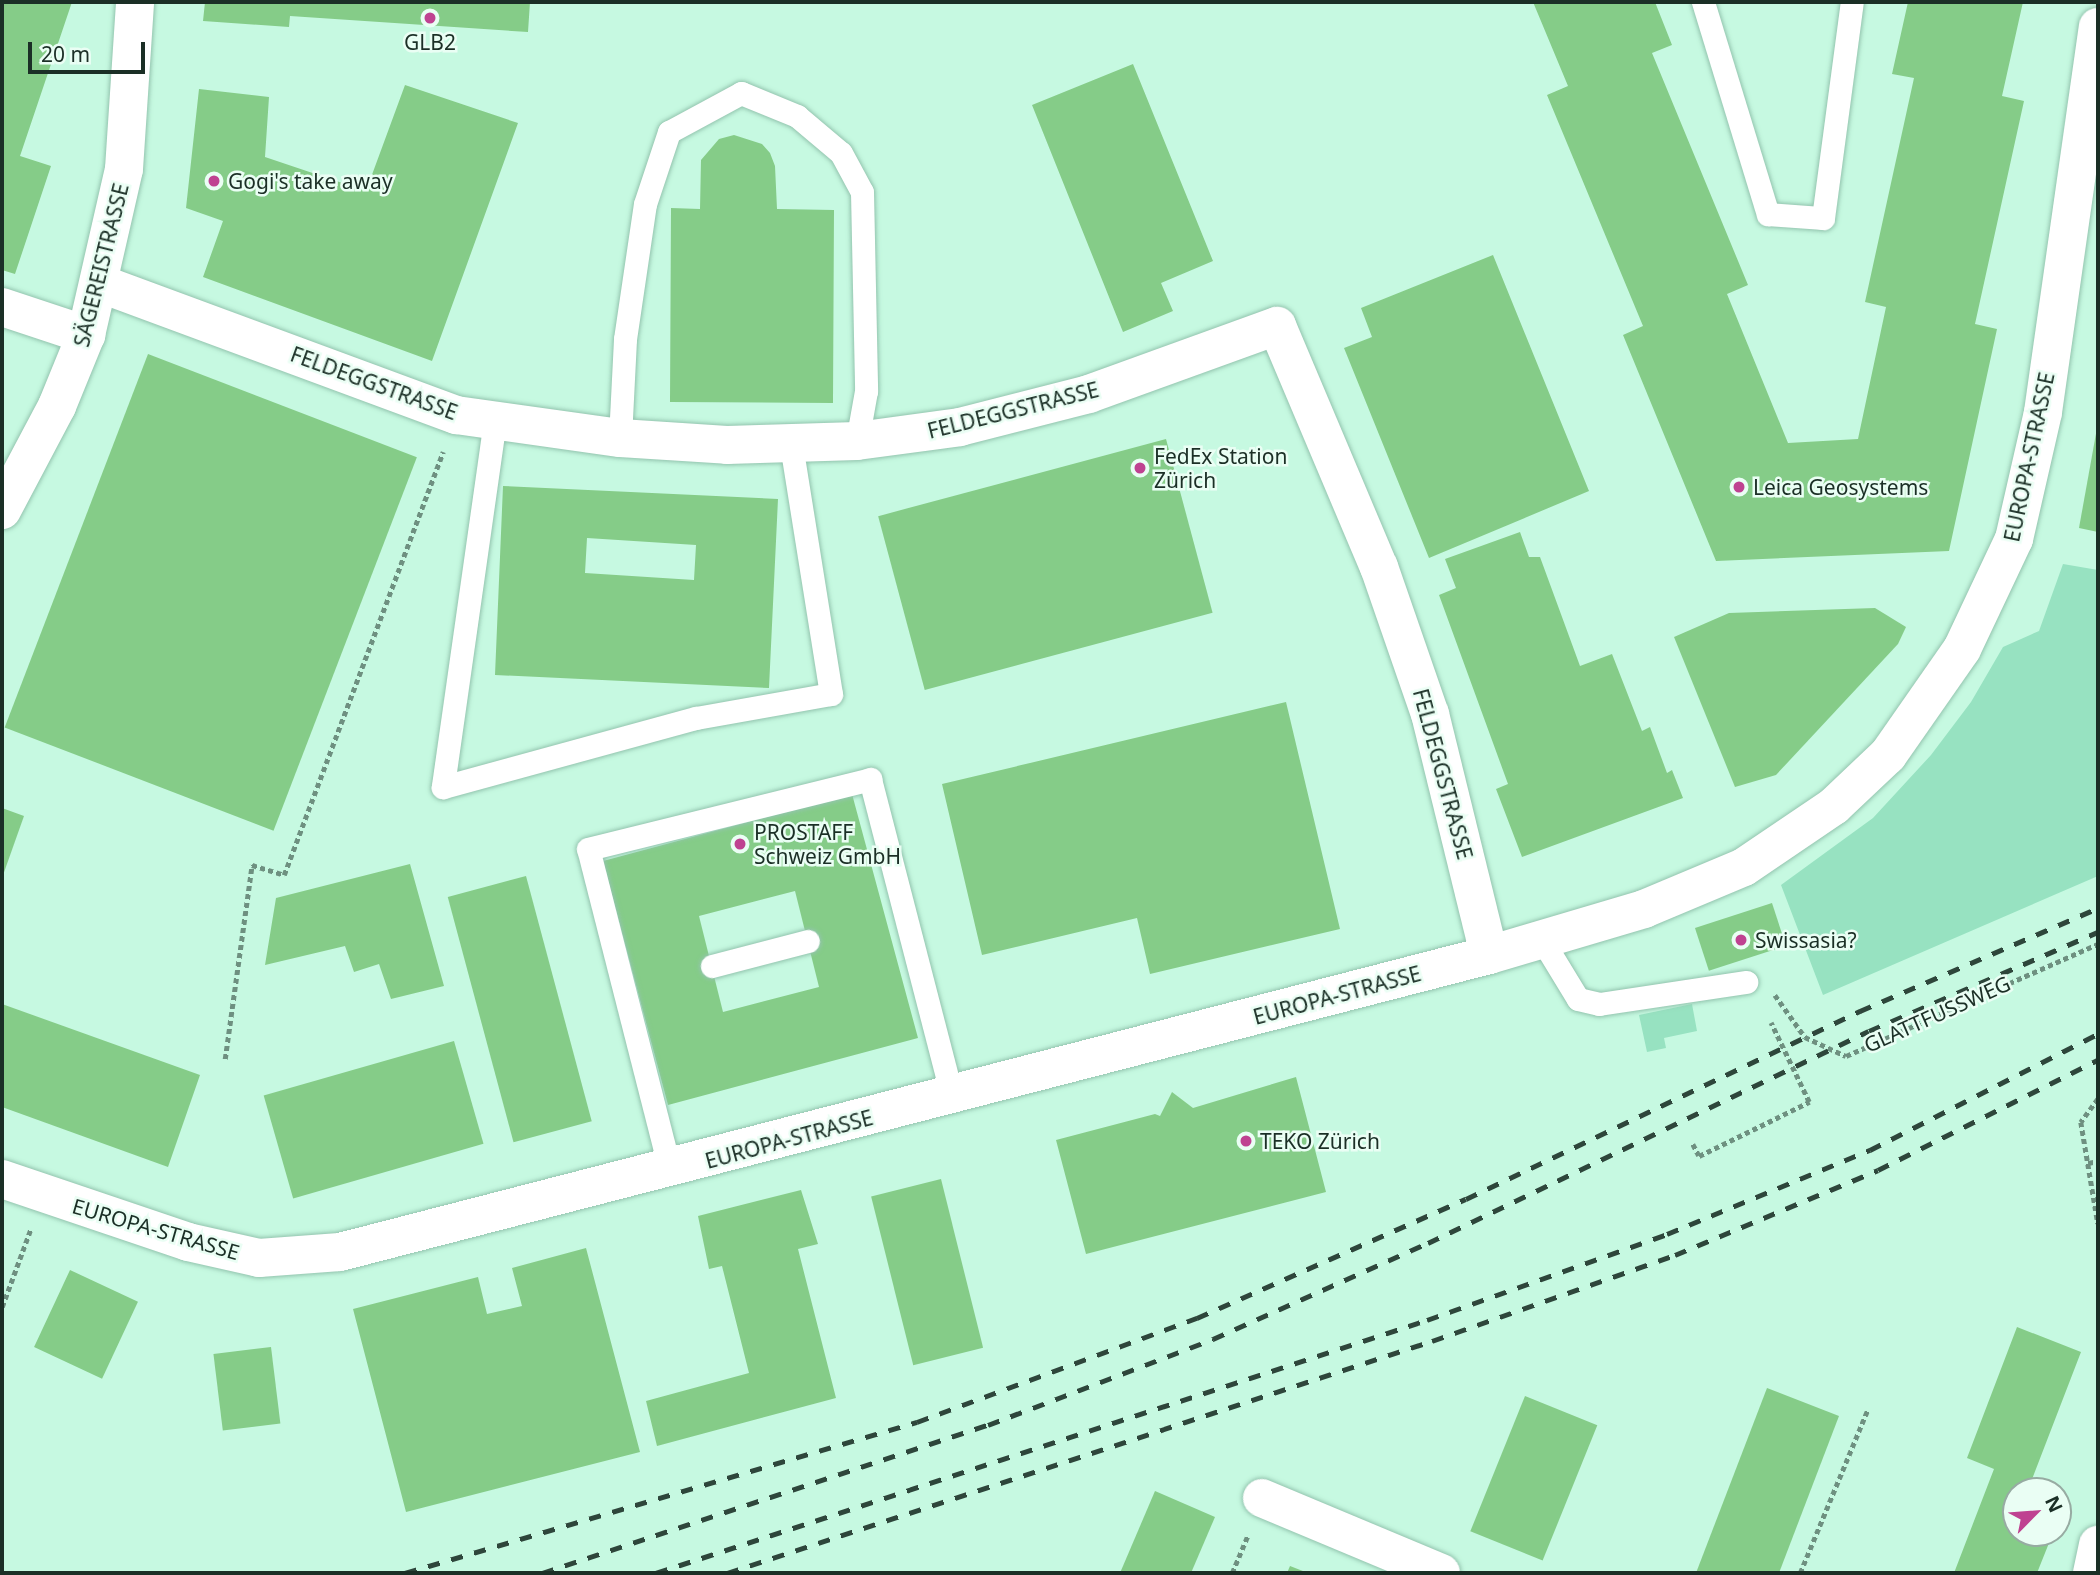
<!DOCTYPE html>
<meta charset="utf-8">
<style>
body{margin:0}
#map{position:relative;width:2100px;height:1575px;overflow:hidden;background:#c6f9e1;font-family:"Noto Sans",sans-serif}
div>[style]{position:absolute}
[style*='--x']{left:calc(var(--x)*1px);top:calc(var(--y)*1px);width:calc(var(--w)*1px);rotate:calc(var(--a)*1deg)}
.green>*{inset:0;background:#97e2c1}
.building>*{inset:0;background:#85cc88;transform-origin:0 0}
.path>*{height:4.5px;margin-top:-2.25px;transform-origin:0;background:repeating-linear-gradient(90deg,#6e9080 0 5px,transparent 0 8.5px)}
.roads{filter:drop-shadow(0 0 2px #93c4ae) drop-shadow(0 0 2px #93c4ae)}
.service>*{height:23px;margin:-11.5px;padding:0 11.5px;transform-origin:11.5px;border-radius:11.5px;background:#fff}
.minor>*{height:38px;margin:-19px;padding:0 19px;transform-origin:19px;border-radius:19px;background:#fff}
.rail>*{height:5px;margin-top:-2.5px;transform-origin:0;background:repeating-linear-gradient(90deg,#2e463b 0 12px,transparent 0 24px)}
.dots>*{width:19px;height:19px;translate:-50% -50%;box-sizing:border-box;border:4px solid #eafef4;border-radius:50%}
span{translate:-50% -50%;white-space:nowrap;text-align:center;line-height:1.15;-webkit-text-stroke:5px #eafef4;paint-order:stroke}
.poi-label{font-size:21px;color:#1b2f26}
.left{translate:0 -50%;text-align:left}
.street-label{font-size:21px;color:#1b2f26}
.frame{position:absolute;inset:0;border:4px solid #1b2f26;pointer-events:none}
.north{position:absolute;left:2002px;top:1477px;width:70px;height:70px;box-sizing:border-box;background:#eafef4;border:2px solid #97aba2;border-radius:50%;rotate:65deg;font-size:19px;font-weight:700;line-height:28px;text-align:center;color:#1b2f26}
.north::after{content:'';display:block;margin:auto;width:24px;height:32px;background:#bf4291;clip-path:polygon(50% 0,100% 100%,50% 72%,0 100%)}
.scale{position:absolute;left:28px;top:42px;width:117px;height:32px;box-sizing:border-box;border:4px solid #1b2f26;border-top:0;padding-left:9px;font-size:21px;line-height:24px;white-space:nowrap;color:#1b2f26;-webkit-text-stroke:5px #eafef4;paint-order:stroke}
</style>
<div id="map">
<div class="green">
<div style="clip-path:polygon(2063px 564px,2098px 570px,2098px 876px,1823px 995px,1781px 885px,1873px 818px,1931px 755px,1971px 702px,2003px 647px,2039px 631px)"></div>
<div style="clip-path:polygon(1692px 1004px,1697px 1031px,1664px 1038px,1666px 1048px,1647px 1052px,1639px 1015px)"></div>
</div>
<div class="building">
<div style="clip-path:polygon(2px 2px,72px 2px,20px 156px,51px 166px,15px 274px,2px 270px)"></div>
<div style="clip-path:polygon(205px 2px,530px 2px,528px 32px,290px 16px,289px 27px,203px 21px)"></div>
<div style="clip-path:polygon(1533px 2px,1655px 2px,1672px 45px,1652px 53px,1748px 285px,1727px 294px,1788px 443px,1858px 439px,1886px 307px,1865px 302px,1914px 78px,1892px 74px,1908px 2px,2023px 2px,2002px 96px,2024px 101px,1975px 324px,1997px 329px,1949px 551px,1716px 561px,1623px 335px,1643px 326px,1547px 95px,1568px 86px)"></div>
<div style="clip-path:polygon(1133px 64px,1213px 261px,1161px 283px,1173px 311px,1123px 332px,1032px 105px)"></div>
<div style="clip-path:polygon(405px 85px,518px 123px,432px 361px,203px 277px,223px 221px,186px 208px,199px 89px,269px 97px,265px 157px,366px 191px)"></div>
<div style="clip-path:polygon(734px 135px,762px 144px,770px 153px,775px 166px,777px 209px,834px 210px,833px 403px,670px 402px,671px 208px,700px 209px,701px 160px,719px 139px)"></div>
<div style="clip-path:polygon(1493px 255px,1589px 491px,1429px 558px,1344px 348px,1372px 337px,1361px 308px)"></div>
<div style="left:148px;top:354px;width:288px;height:400px;rotate:21deg"></div>
<div style="clip-path:polygon(2097px 428px,2098px 428px,2098px 532px,2079px 528px)"></div>
<div style="left:1166px;top:439px;width:180px;height:298px;rotate:75deg"></div>
<div style="clip-path:polygon(evenodd,503px 486px,778px 499px,769px 688px,495px 675px,503px 486px,587px 538px,696px 545px,694px 580px,585px 573px,587px 538px)"></div>
<div style="clip-path:polygon(1520px 532px,1529px 557px,1540px 557px,1580px 666px,1612px 654px,1642px 731px,1650px 727px,1667px 773px,1672px 770px,1683px 798px,1522px 857px,1496px 789px,1508px 784px,1439px 595px,1456px 588px,1445px 559px)"></div>
<div style="clip-path:polygon(1875px 608px,1906px 627px,1898px 644px,1776px 775px,1735px 787px,1674px 637px,1729px 613px)"></div>
<div style="clip-path:polygon(1286px 702px,1340px 929px,1150px 974px,1137px 918px,982px 955px,942px 784px)"></div>
<div style="clip-path:polygon(evenodd,852px 794px,918px 1038px,668px 1105px,603px 861px,852px 794px,795px 891px,819px 987px,723px 1012px,699px 916px,795px 891px)"></div>
<div style="clip-path:polygon(2px 808px,24px 816px,2px 878px)"></div>
<div style="clip-path:polygon(410px 864px,444px 986px,391px 999px,379px 964px,354px 972px,345px 946px,265px 965px,276px 898px)"></div>
<div style="left:526px;top:876px;width:254px;height:81px;rotate:75deg"></div>
<div style="left:1772px;top:903px;width:45px;height:81px;rotate:72deg"></div>
<div style="clip-path:polygon(2px 1004px,200px 1075px,168px 1167px,2px 1107px)"></div>
<div style="left:454px;top:1041px;width:107px;height:198px;rotate:74deg"></div>
<div style="clip-path:polygon(1296px 1077px,1326px 1192px,1086px 1254px,1056px 1140px,1155px 1114px,1160px 1116px,1172px 1092px,1193px 1108px)"></div>
<div style="left:941px;top:1179px;width:174px;height:72px;rotate:76deg"></div>
<div style="clip-path:polygon(801px 1190px,818px 1244px,798px 1249px,836px 1398px,657px 1446px,646px 1401px,749px 1373px,722px 1266px,709px 1269px,698px 1216px)"></div>
<div style="clip-path:polygon(586px 1248px,640px 1452px,406px 1512px,353px 1309px,478px 1277px,487px 1314px,522px 1306px,512px 1268px)"></div>
<div style="left:70px;top:1270px;width:75px;height:85px;rotate:25deg"></div>
<div style="clip-path:polygon(2017px 1327px,2081px 1352px,2029px 1487px,2039px 1491px,2016px 1491px,2016px 1533px,2053px 1533px,2037px 1573px,1954px 1573px,1994px 1469px,1967px 1458px)"></div>
<div style="left:271px;top:1347px;width:77px;height:58px;rotate:83deg"></div>
<div style="clip-path:polygon(1767px 1388px,1839px 1416px,1779px 1573px,1696px 1573px)"></div>
<div style="left:1525px;top:1396px;width:78px;height:146px;rotate:22deg"></div>
<div style="clip-path:polygon(1155px 1491px,1215px 1517px,1191px 1573px,1120px 1573px)"></div>
<div style="clip-path:polygon(1290px 1566px,1308px 1573px,1287px 1573px)"></div>
</div>
<div class="path">
<div style="--x:1775;--y:995;--w:52;--a:54.5"></div>
<div style="--x:1805;--y:1037;--w:45;--a:24.9"></div>
<div style="--x:1846;--y:1056;--w:276;--a:-24"></div>
<div style="--x:225;--y:1059;--w:196;--a:-82.1"></div>
<div style="--x:252;--y:865;--w:34;--a:17"></div>
<div style="--x:284;--y:875;--w:452;--a:-69.4"></div>
<div style="--x:2098;--y:1099;--w:29;--a:126"></div>
<div style="--x:2081;--y:1122;--w:103;--a:80.5"></div>
<div style="--x:1693;--y:1144;--w:13;--a:63"></div>
<div style="--x:1699;--y:1156;--w:123;--a:-26.1"></div>
<div style="--x:1809;--y:1102;--w:88;--a:-115.7"></div>
<div style="--x:2088;--y:1163;--w:10;--a:-11"></div>
<div style="--x:2;--y:1307;--w:84;--a:-69.8"></div>
<div style="--x:1232;--y:1573;--w:41;--a:-67.2"></div>
<div style="--x:1800;--y:1573;--w:178;--a:-67.5"></div>
</div>
<div class="roads">
<div class="service">
<div style="--x:1703;--y:2;--w:222;--a:73"></div>
<div style="--x:1768;--y:214;--w:55;--a:4.2"></div>
<div style="--x:1823;--y:218;--w:218;--a:-82.4"></div>
<div style="--x:495;--y:420;--w:371;--a:98.1"></div>
<div style="--x:443;--y:787;--w:262;--a:-15.3"></div>
<div style="--x:696;--y:718;--w:137;--a:-10.1"></div>
<div style="--x:831;--y:694;--w:253;--a:-99.1"></div>
<div style="--x:620;--y:438;--w:99;--a:-87.1"></div>
<div style="--x:625;--y:339;--w:136;--a:-81.6"></div>
<div style="--x:645;--y:204;--w:76;--a:-71.6"></div>
<div style="--x:669;--y:132;--w:82;--a:-28.4"></div>
<div style="--x:741;--y:93;--w:61;--a:22.3"></div>
<div style="--x:797;--y:116;--w:57;--a:40.1"></div>
<div style="--x:841;--y:153;--w:44;--a:61.7"></div>
<div style="--x:862;--y:192;--w:199;--a:88.8"></div>
<div style="--x:866;--y:391;--w:51;--a:100.2"></div>
<div style="--x:1542;--y:940;--w:69;--a:58.6"></div>
<div style="--x:1578;--y:999;--w:22;--a:13"></div>
<div style="--x:1599;--y:1004;--w:149;--a:-8.5"></div>
<div style="--x:712;--y:966;--w:99;--a:-14.6"></div>
<div style="--x:670;--y:1170;--w:331;--a:-104.3"></div>
<div style="--x:588;--y:849;--w:291;--a:-13.9"></div>
<div style="--x:870;--y:779;--w:327;--a:75.5"></div>
</div>
<div class="minor">
<div style="--x:99;--y:283;--w:381;--a:20.3"></div>
<div style="--x:456;--y:415;--w:166;--a:8"></div>
<div style="--x:620;--y:438;--w:107;--a:3.7"></div>
<div style="--x:727;--y:445;--w:130;--a:-1.8"></div>
<div style="--x:857;--y:441;--w:104;--a:-7.7"></div>
<div style="--x:960;--y:427;--w:133;--a:-14.3"></div>
<div style="--x:1089;--y:394;--w:200;--a:-19.9"></div>
<div style="--x:1277;--y:326;--w:262;--a:67.1"></div>
<div style="--x:1379;--y:567;--w:156;--a:70.9"></div>
<div style="--x:1430;--y:714;--w:248;--a:76.2"></div>
<div style="--x:2;--y:307;--w:89;--a:18.4"></div>
<div style="--x:2;--y:510;--w:118;--a:-62.1"></div>
<div style="--x:57;--y:406;--w:77;--a:-67.8"></div>
<div style="--x:86;--y:335;--w:170;--a:-77.1"></div>
<div style="--x:124;--y:169;--w:167;--a:-86.2"></div>
<div style="--x:2;--y:1179;--w:196;--a:18.7"></div>
<div style="--x:188;--y:1242;--w:73;--a:12.7"></div>
<div style="--x:259;--y:1258;--w:81;--a:-4.2"></div>
<div style="--x:340;--y:1252;--w:1187;--a:-14.49"></div>
<div style="--x:1489;--y:955;--w:162;--a:-16.5"></div>
<div style="--x:1644;--y:909;--w:108;--a:-22.8"></div>
<div style="--x:1744;--y:867;--w:109;--a:-34.1"></div>
<div style="--x:1834;--y:806;--w:74;--a:-43.4"></div>
<div style="--x:1888;--y:755;--w:129;--a:-55.1"></div>
<div style="--x:1962;--y:649;--w:122;--a:-64.7"></div>
<div style="--x:2014;--y:539;--w:130;--a:-77.1"></div>
<div style="--x:2043;--y:412;--w:389;--a:-81.9"></div>
<div style="--x:1262;--y:1498;--w:194;--a:22.7"></div>
<div style="--x:2092;--y:1573;--w:29;--a:-78"></div>
</div>
</div>
<div class="rail">
<div style="--x:405;--y:1573;--w:534;--a:-16.43"></div>
<div style="--x:917;--y:1422;--w:299;--a:-20.4"></div>
<div style="--x:1197;--y:1318;--w:294;--a:-23.9"></div>
<div style="--x:1466;--y:1199;--w:437;--a:-25.5"></div>
<div style="--x:1860;--y:1011;--w:259;--a:-23.4"></div>
<div style="--x:542;--y:1573;--w:470;--a:-18.4"></div>
<div style="--x:988;--y:1425;--w:241;--a:-20.9"></div>
<div style="--x:1213;--y:1339;--w:235;--a:-24.1"></div>
<div style="--x:1428;--y:1243;--w:489;--a:-25.7"></div>
<div style="--x:1869;--y:1031;--w:249;--a:-23.4"></div>
<div style="--x:656;--y:1573;--w:811;--a:-18.17"></div>
<div style="--x:1427;--y:1320;--w:255;--a:-19.7"></div>
<div style="--x:1667;--y:1234;--w:220;--a:-22.5"></div>
<div style="--x:1870;--y:1150;--w:256;--a:-27"></div>
<div style="--x:727;--y:1573;--w:742;--a:-18.22"></div>
<div style="--x:1432;--y:1341;--w:258;--a:-19.5"></div>
<div style="--x:1675;--y:1255;--w:220;--a:-22.7"></div>
<div style="--x:1878;--y:1170;--w:246;--a:-26.6"></div>
</div>
<div class="dots">
<div style="left:430px;top:18px;background:#bf4291"></div>
<div style="left:214px;top:181px;background:#bf4291"></div>
<div style="left:1140px;top:468px;background:#bf4291"></div>
<div style="left:1739px;top:487px;background:#bf4291"></div>
<div style="left:740px;top:844px;background:#bf4291"></div>
<div style="left:1741px;top:940px;background:#bf4291"></div>
<div style="left:1246px;top:1141px;background:#bf4291"></div>
</div>
<div class="poi-label">
<span style="left:430px;top:42px">GLB2</span>
<span class="left" style="left:228px;top:181px">Gogi's take away</span>
<span class="left" style="left:1154px;top:468px">FedEx Station<br>Zürich</span>
<span class="left" style="left:1753px;top:487px">Leica Geosystems</span>
<span class="left" style="left:754px;top:844px">PROSTAFF<br>Schweiz GmbH</span>
<span class="left" style="left:1755px;top:940px">Swissasia?</span>
<span class="left" style="left:1260px;top:1141px">TEKO Zürich</span>
</div>
<div class="street-label">
<span style="left:101px;top:265px;rotate:-76deg">SÄGEREISTRASSE</span>
<span style="left:374px;top:383px;rotate:20deg">FELDEGGSTRASSE</span>
<span style="left:1013px;top:410px;rotate:-14deg">FELDEGGSTRASSE</span>
<span style="left:2029px;top:457px;rotate:-78deg">EUROPA-STRASSE</span>
<span style="left:1443px;top:774px;rotate:75deg">FELDEGGSTRASSE</span>
<span style="left:1337px;top:995px;rotate:-15deg">EUROPA-STRASSE</span>
<span style="left:1937px;top:1014px;rotate:-24deg">GLATTFUSSWEG</span>
<span style="left:789px;top:1139px;rotate:-15deg">EUROPA-STRASSE</span>
<span style="left:156px;top:1229px;rotate:16deg">EUROPA-STRASSE</span>
</div>
<div class="frame"></div>
<div class="north">N</div>
<div class="scale">20 m</div>
</div>
